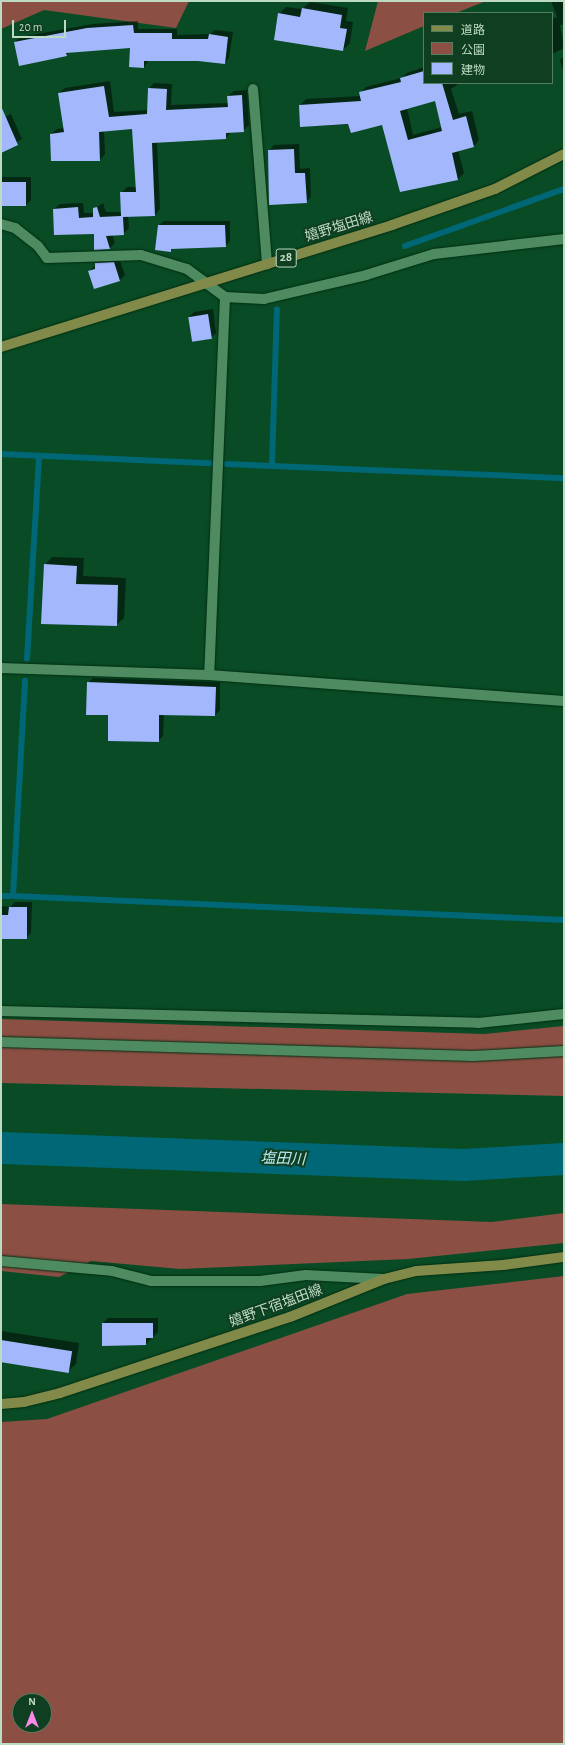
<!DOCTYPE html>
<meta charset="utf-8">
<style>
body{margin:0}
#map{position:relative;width:565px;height:1745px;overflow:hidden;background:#094b25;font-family:"Alegreya Sans","Noto Sans JP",sans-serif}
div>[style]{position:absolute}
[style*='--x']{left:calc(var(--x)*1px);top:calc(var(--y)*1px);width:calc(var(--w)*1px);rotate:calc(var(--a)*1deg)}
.green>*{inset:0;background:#8b4f44}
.shadow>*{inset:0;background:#0007}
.stream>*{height:5.5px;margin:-2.75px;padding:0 2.75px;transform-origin:2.75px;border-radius:2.75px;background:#006776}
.river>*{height:32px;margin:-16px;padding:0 16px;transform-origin:16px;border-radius:16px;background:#006776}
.building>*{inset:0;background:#a3b7fd;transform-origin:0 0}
.roads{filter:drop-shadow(0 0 1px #002e12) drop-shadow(0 0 1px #002e12)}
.minor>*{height:10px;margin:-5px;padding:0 5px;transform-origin:5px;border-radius:5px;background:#4f8b60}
.major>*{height:10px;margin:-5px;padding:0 5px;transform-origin:5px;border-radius:5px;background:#818a49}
span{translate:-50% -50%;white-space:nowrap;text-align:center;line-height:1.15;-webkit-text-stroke:4px #103e20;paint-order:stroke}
.shield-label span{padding:1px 3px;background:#103e20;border:1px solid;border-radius:3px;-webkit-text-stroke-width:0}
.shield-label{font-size:13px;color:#bddbc3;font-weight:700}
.street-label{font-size:14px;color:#bddbc3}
.water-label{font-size:15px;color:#b9ebf5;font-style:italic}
.frame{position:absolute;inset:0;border:2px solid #bddbc3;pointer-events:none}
.legend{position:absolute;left:423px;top:12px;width:130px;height:72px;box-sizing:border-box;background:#103e20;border:1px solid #557d61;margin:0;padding:5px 7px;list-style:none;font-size:12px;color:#bddbc3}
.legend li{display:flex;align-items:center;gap:8px;height:20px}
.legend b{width:20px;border:1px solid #557d61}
.north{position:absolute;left:12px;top:1693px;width:40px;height:40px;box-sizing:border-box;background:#103e20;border:1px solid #557d61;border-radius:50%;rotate:0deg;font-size:11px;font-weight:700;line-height:16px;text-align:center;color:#bddbc3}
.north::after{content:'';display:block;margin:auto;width:14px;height:18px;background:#f888ea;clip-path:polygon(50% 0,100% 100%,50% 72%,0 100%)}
.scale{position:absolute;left:12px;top:20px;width:54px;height:18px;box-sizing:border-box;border:2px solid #bddbc3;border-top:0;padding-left:5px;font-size:12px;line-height:14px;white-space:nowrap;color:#bddbc3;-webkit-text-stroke:3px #103e20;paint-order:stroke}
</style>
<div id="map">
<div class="green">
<div style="clip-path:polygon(1px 1px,189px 1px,176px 28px,44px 10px,1px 29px)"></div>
<div style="clip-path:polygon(378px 1px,486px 1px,456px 13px,424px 13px,424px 26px,365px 51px)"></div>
<div style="clip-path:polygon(1px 1019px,484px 1034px,564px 1026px,564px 1096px,1px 1083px)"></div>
<div style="clip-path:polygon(1px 1204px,492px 1222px,564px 1213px,564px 1243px,408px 1259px,180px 1269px,91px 1261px,59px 1277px,1px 1271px)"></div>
<div style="clip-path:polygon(evenodd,564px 1276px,564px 1744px,1px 1744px,1px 1422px,47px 1419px,407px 1294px,564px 1276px,20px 1701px,44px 1701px,44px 1725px,20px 1725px,20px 1701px)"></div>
</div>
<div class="shadow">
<div style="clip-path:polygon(551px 1px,564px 1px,564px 24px,560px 25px,564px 48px,552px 54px,552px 19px,557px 17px)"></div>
<div style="clip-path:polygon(310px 2px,348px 8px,346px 21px,353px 22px,350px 43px,343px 50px,279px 14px,286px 7px,302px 9px)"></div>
<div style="clip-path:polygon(138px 21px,138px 29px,177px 29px,177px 35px,210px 34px,215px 30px,233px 32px,229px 58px,225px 63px,198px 60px,149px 60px,144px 67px,131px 47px,70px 52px,66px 55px,15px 42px,20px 37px,93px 24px)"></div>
<div style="clip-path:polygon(564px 56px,564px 75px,560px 60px)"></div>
<div style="clip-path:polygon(evenodd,424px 67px,424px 83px,460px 83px,451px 89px,459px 114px,472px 111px,479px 140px,474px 146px,458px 150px,464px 173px,458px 179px,401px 191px,383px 124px,301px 126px,300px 105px,306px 99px,361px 96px,360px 93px,366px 87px,401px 78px,407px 73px,424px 67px,435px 100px,442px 127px,413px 135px,407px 108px,435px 100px)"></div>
<div style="clip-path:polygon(110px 81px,114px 112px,148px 110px,149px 88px,154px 83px,172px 84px,171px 105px,229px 103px,228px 96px,234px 91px,247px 90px,249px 125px,243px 131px,231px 132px,226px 138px,157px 142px,160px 209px,155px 215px,128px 216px,129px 228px,123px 234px,112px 234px,115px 243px,110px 248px,95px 249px,95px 233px,54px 209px,60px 204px,83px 203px,84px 213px,94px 213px,94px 209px,103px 203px,106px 212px,122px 212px,121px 193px,127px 187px,136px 187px,133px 128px,104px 131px,105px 154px,100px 160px,51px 134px,57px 129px,64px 128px,59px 93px,65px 88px)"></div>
<div style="clip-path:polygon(11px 114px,22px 139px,1px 152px,1px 119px)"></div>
<div style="clip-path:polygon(299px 144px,300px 169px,310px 168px,311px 197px,306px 202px,269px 151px,274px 145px)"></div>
<div style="clip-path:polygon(1px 177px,31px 177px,31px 200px,26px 205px,1px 205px)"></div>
<div style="clip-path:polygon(164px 221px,230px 221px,230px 241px,225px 246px,173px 248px,171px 250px,158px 226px)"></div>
<div style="clip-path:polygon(101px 258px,119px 258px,125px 275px,120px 280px,89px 272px)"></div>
<div style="clip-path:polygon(213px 309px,216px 333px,211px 338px,189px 317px,194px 312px)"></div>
<div style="clip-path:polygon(52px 557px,84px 558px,83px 576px,126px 578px,124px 618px,116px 625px,45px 565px)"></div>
<div style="clip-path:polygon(93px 678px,220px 682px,220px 710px,215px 715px,164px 714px,163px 736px,158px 741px,109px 714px,88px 683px)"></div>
<div style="clip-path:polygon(15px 902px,32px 902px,31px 933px,26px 938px,1px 938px,1px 906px,10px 907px)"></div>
<div style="clip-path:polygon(108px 1318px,158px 1318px,158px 1332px,146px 1344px,103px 1323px)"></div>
<div style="clip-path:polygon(1px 1331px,79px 1343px,76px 1364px,68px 1371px,1px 1361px)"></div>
</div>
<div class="stream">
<div style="--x:405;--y:246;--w:169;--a:-19.7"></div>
<div style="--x:1;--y:454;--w:209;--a:2.5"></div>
<div style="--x:227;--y:464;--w:337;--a:2.4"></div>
<div style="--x:272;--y:465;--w:155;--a:-88.2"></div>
<div style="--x:27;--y:659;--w:203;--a:-86.6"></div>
<div style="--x:1;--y:896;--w:12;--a:0"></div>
<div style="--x:13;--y:896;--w:215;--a:-86.8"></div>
<div style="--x:13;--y:896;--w:552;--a:2.49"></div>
</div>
<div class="river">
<div style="--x:1;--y:1148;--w:462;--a:2.1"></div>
<div style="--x:463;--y:1165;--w:101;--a:-3.4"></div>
</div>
<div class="building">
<div style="clip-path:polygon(302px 8px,342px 15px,340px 28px,347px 29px,343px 51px,274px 40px,278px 13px,300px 17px)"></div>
<div style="clip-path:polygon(133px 25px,134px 33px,172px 33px,172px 39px,208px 39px,209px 34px,228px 37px,225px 64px,198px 61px,144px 61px,144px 68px,129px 67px,130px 48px,66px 53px,67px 56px,19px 66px,14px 42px,87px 28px)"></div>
<div style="clip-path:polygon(evenodd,424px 71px,424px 83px,442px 83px,453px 120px,466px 116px,474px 147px,452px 153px,458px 180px,400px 192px,382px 125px,351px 133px,348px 124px,300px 127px,299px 105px,361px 101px,359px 92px,401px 82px,400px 78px,424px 71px,435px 101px,442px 131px,408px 140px,400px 111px,435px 101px)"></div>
<div style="clip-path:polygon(104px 86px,109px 117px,147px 114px,148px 88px,167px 89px,166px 110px,228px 107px,227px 96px,242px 95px,244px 132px,226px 133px,226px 139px,152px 143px,155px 216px,123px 217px,124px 235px,106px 236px,110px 249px,94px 250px,94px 234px,54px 235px,53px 209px,78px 207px,79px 218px,93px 217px,93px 208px,97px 207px,100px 217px,121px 216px,120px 192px,136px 192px,132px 129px,99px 132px,100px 161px,51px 161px,50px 134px,64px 132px,58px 93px)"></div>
<div style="clip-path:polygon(1px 106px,18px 145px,1px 153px)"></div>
<div style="clip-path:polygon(294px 149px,295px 173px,305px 173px,307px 203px,269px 205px,268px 150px)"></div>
<div style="left:1px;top:182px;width:25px;height:24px"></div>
<div style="clip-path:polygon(158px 225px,225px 225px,226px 247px,171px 249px,171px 252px,155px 250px)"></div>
<div style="clip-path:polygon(114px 262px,120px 281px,94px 289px,88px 271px,95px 269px,95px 263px)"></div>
<div style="left:208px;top:314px;width:25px;height:20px;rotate:81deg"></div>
<div style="clip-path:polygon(44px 564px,77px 566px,76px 584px,118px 585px,117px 626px,41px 624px)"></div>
<div style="clip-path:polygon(87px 682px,216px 687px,215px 716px,159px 715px,159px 742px,108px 741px,108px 715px,86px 715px)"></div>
<div style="clip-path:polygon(9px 907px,27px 907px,27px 939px,1px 939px,1px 915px,8px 915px)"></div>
<div style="clip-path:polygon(102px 1323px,153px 1323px,153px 1338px,146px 1338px,146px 1345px,102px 1346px)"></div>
<div style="left:1px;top:1340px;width:72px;height:22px;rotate:9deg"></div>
</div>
<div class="roads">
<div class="minor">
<div style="--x:253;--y:89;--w:176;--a:85.4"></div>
<div style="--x:1;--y:224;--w:15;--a:16"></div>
<div style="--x:15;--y:228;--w:29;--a:38"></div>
<div style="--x:38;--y:246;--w:15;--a:53"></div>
<div style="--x:47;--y:258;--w:94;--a:-1.8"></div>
<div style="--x:141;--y:255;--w:48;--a:16.9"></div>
<div style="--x:187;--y:269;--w:47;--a:36.4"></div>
<div style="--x:225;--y:297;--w:378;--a:92.4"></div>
<div style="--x:225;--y:297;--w:39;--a:3"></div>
<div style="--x:264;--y:299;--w:105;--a:-13.2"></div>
<div style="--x:366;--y:275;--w:71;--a:-17.2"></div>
<div style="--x:434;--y:254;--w:131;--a:-6.6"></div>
<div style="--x:1;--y:668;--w:208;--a:1.9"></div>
<div style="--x:209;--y:675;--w:356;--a:4.2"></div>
<div style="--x:1;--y:1011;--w:477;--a:1.4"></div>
<div style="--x:478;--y:1023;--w:86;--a:-6"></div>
<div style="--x:1;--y:1042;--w:472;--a:1.7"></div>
<div style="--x:473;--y:1056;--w:91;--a:-3.1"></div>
<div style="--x:1;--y:1261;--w:111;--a:5.1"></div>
<div style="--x:112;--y:1271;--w:40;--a:14.4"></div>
<div style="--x:151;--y:1281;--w:109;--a:0"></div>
<div style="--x:260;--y:1281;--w:46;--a:-7.4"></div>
<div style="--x:306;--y:1275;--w:78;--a:2.9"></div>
</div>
<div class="major">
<div style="--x:1;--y:347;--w:410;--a:-17.3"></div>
<div style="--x:392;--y:225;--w:109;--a:-19.3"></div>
<div style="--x:495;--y:189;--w:77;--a:-26.9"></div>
<div style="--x:1;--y:1404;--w:23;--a:-5"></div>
<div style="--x:24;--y:1402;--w:37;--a:-14"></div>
<div style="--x:60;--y:1393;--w:242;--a:-18.3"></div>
<div style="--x:290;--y:1317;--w:101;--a:-22"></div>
<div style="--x:384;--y:1279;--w:33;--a:-14"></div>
<div style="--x:416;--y:1271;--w:87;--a:-3.9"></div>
<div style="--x:503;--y:1265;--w:62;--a:-7.5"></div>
</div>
</div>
<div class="shield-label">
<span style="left:286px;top:258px">28</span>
</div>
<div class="street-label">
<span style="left:339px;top:227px;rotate:-17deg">嬉野塩田線</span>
<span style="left:276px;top:1306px;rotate:-20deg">嬉野下宿塩田線</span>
</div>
<div class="water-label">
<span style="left:283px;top:1159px;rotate:2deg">塩田川</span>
</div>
<div class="frame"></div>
<ul class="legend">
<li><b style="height:5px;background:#818a49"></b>道路</li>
<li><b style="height:11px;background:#8b4f44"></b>公園</li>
<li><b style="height:11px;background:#a3b7fd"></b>建物</li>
</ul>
<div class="north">N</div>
<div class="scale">20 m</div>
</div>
